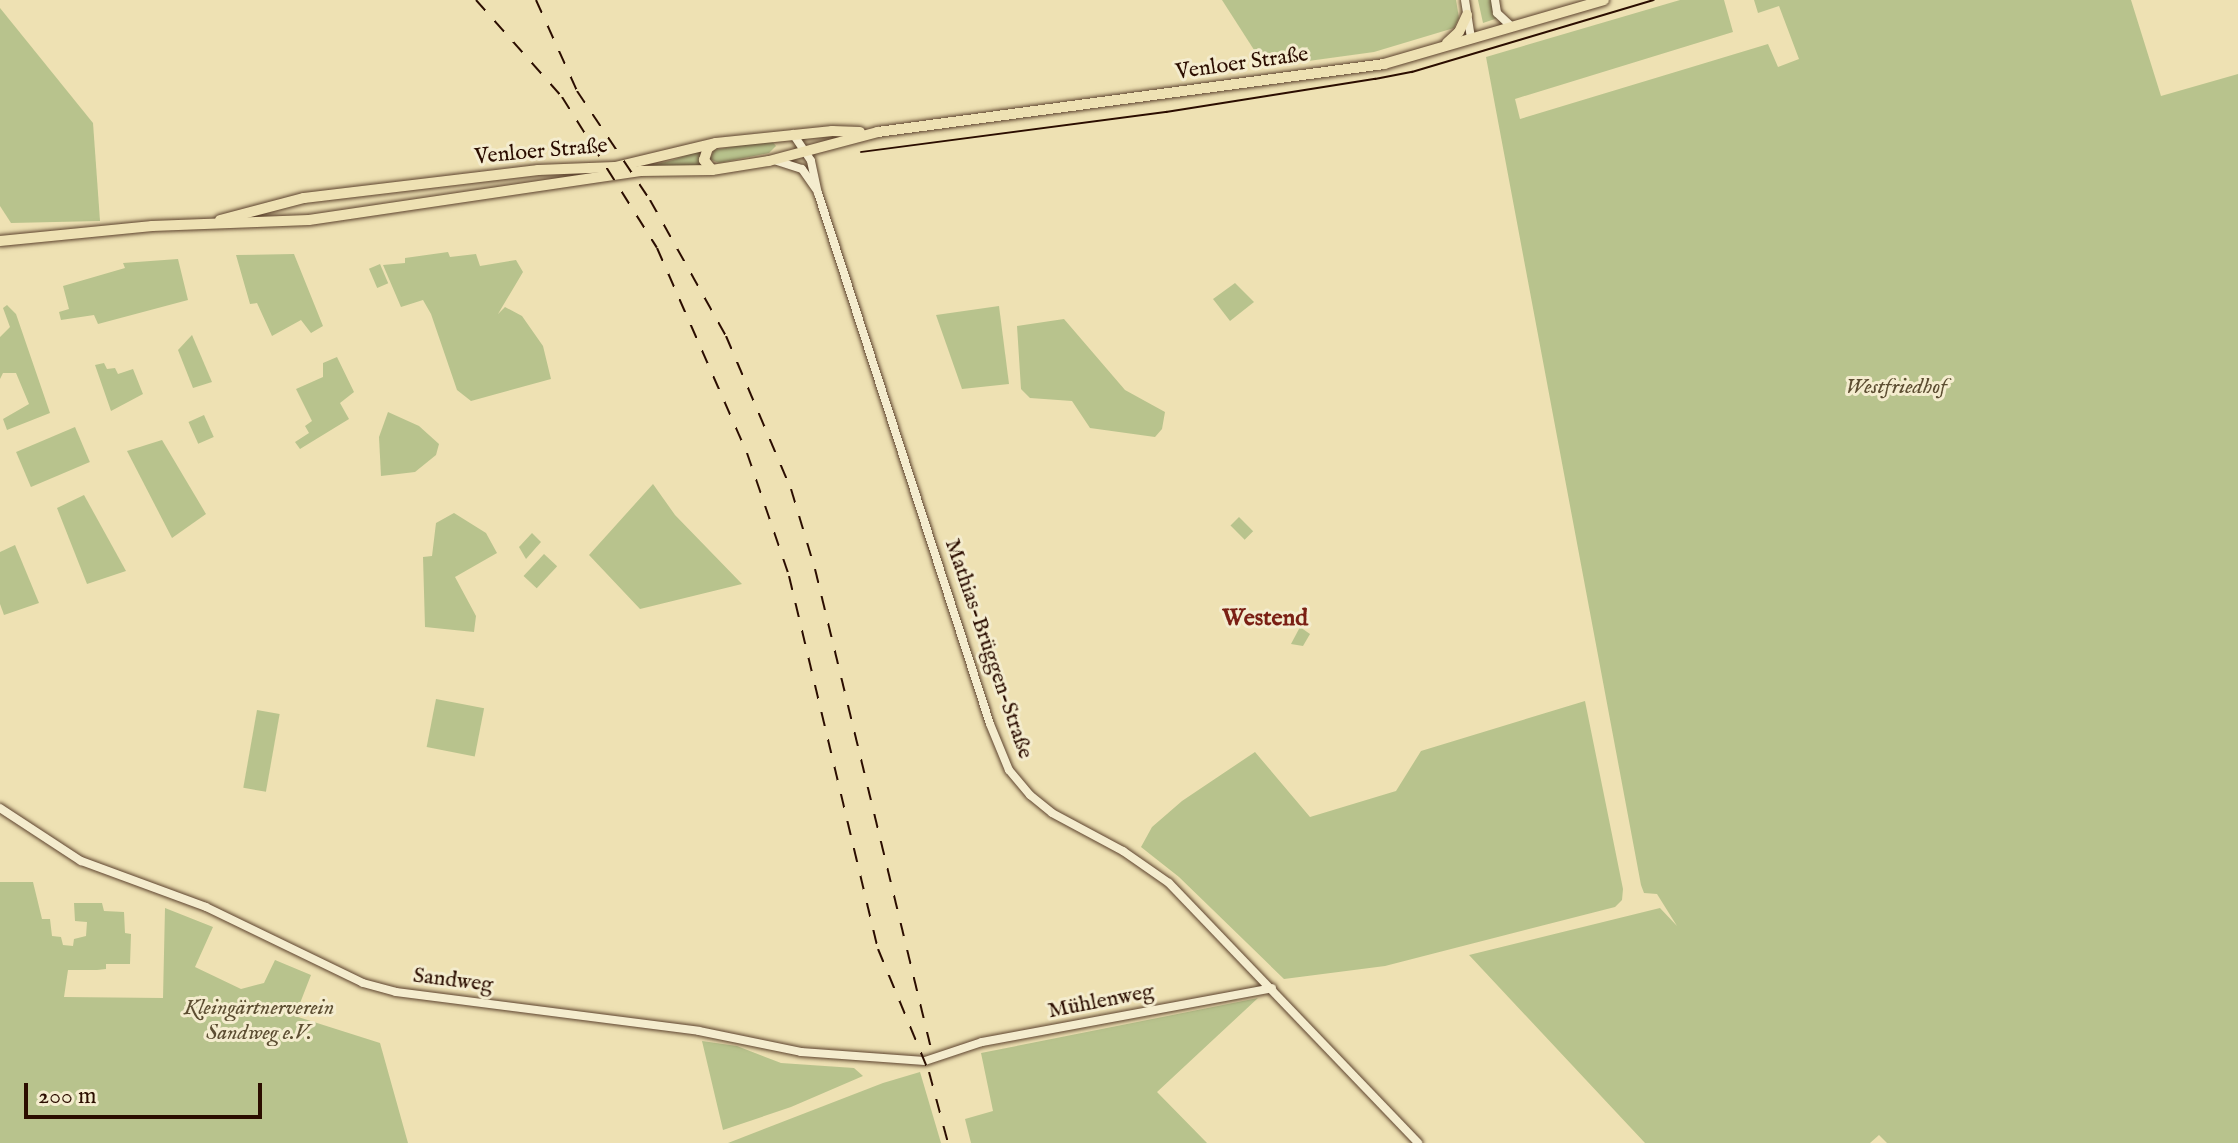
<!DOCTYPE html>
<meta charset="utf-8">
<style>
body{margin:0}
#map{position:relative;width:2238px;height:1143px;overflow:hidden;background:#eee1b3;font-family:"IM FELL English",serif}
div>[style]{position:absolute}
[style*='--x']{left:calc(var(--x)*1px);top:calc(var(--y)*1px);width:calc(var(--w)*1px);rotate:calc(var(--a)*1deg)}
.green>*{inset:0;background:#b8c38d;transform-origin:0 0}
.roads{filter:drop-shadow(0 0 2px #5c422d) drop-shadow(0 0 2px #5c422d)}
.minor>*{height:8px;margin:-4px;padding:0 4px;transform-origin:4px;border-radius:4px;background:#f4ecce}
.major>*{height:10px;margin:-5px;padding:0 5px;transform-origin:5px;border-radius:5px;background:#eee1b3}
.tram>*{height:2px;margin:-1px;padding:0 1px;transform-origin:1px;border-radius:1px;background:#2b0d00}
.rail>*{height:2px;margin-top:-1px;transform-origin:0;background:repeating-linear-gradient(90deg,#2b0d00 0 14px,transparent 0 28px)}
span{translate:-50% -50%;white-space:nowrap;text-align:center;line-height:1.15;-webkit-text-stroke:6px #f4ecce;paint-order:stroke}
.street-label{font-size:22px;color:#2b0d00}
.park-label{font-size:22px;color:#5c4d31;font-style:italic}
.neighbourhood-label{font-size:24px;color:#7a1f14;font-weight:700}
.scale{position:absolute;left:24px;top:1083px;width:238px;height:36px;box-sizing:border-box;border:4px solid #2b0d00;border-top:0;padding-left:10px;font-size:24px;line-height:28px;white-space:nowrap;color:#2b0d00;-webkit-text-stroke:6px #f4ecce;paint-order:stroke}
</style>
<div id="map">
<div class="green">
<div style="clip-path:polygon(1222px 0,1456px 0,1459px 18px,1454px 28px,1374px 52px,1265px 67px)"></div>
<div style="clip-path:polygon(1478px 0,1492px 0,1498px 18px,1483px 23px)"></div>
<div style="clip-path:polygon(1680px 0,1724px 0,1733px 32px,1515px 99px,1520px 119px,1768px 44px,1778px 67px,1799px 59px,1779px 6px,1758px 13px,1754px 0,2131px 0,2161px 96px,2238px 74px,2238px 1143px,1887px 1143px,1879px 1135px,1870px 1143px,1645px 1143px,1469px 955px,1660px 908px,1677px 926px,1657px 894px,1644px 893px,1641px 885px,1486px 57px)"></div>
<div style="clip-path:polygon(0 8px,93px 123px,100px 221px,11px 223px,0 206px)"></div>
<div style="clip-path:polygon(771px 140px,776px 146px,769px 153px,719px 163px,710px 159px,714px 150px)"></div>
<div style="clip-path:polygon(702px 150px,701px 166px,650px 166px,673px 160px)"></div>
<div style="clip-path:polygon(448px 252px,450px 257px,476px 254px,480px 266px,516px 260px,523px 272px,498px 314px,505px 307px,522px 316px,543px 346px,551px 379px,471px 401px,457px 390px,431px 314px,423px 300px,401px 307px,383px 265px,405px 263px,405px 258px)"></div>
<div style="clip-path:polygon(294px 254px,323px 326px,311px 333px,301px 320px,272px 336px,257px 303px,250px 304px,236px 255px)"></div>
<div style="clip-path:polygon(178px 259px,188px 300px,98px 324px,94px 315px,61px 320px,59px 312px,69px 309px,63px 286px,125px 268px,123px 263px)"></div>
<div style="left:380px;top:264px;width:21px;height:12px;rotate:67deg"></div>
<div style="clip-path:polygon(1235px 283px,1254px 302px,1230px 321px,1213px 299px)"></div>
<div style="clip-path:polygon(7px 305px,16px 314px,50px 413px,7px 430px,3px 419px,29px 404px,16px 373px,3px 373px,0 379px,0 337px,10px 327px,3px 308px)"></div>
<div style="clip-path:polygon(999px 306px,1009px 384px,962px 389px,936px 315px)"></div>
<div style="clip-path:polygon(1064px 319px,1125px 390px,1165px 412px,1162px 429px,1155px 437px,1090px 428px,1072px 401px,1030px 398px,1021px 389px,1017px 326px)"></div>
<div style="clip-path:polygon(192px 335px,212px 382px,193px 388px,178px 350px)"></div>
<div style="clip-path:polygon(337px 357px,354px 392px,340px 403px,349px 419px,300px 449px,295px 442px,309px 433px,305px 426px,312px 421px,296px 389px,323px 377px,323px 363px)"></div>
<div style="clip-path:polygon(104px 363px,107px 369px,115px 368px,118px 374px,133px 369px,143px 394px,111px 411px,95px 365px)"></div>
<div style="clip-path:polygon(388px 412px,419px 426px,439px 444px,436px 455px,415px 472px,381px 476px,379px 437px)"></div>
<div style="left:204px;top:415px;width:24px;height:17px;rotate:66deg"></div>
<div style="left:75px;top:427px;width:38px;height:64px;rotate:67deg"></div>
<div style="clip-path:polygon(162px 440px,206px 514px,172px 538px,127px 451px)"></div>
<div style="clip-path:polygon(653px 484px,675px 515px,742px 584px,640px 609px,589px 555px)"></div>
<div style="clip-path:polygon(84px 495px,126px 571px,87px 584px,57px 508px)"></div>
<div style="clip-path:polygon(454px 513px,486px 533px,497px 553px,455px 577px,476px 616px,474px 632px,425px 627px,423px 557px,432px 556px,436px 523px)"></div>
<div style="left:1239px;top:517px;width:20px;height:12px;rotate:45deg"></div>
<div style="clip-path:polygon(532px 533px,541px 542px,526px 559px,519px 547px)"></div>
<div style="clip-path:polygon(15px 545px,39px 603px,4px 615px,0 604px,0 552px)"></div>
<div style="left:544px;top:554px;width:18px;height:30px;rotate:43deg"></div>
<div style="clip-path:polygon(1300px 627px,1310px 634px,1303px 646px,1291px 644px)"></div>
<div style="left:436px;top:699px;width:49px;height:49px;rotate:11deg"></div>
<div style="clip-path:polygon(1585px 701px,1623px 889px,1622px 900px,1615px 907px,1385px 966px,1284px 979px,1179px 877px,1141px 847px,1152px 827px,1182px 801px,1255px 752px,1310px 817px,1396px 791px,1421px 751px)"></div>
<div style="left:257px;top:710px;width:23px;height:79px;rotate:10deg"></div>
<div style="clip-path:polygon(0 882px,33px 882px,42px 919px,50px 919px,52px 936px,61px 937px,63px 945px,73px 946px,74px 939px,86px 936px,87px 922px,75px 921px,74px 903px,102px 903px,104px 911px,124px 912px,125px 933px,131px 934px,130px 964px,106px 964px,106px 969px,97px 970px,68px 970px,64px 997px,163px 998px,165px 908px,213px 927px,195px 967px,241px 989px,264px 983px,275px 960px,311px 975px,295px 1016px,380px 1043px,408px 1143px,0 1143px)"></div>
<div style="clip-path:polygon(1258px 998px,1157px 1092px,1207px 1143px,971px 1143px,965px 1119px,993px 1111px,981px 1053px)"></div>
<div style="clip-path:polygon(702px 1041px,737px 1046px,781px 1063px,854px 1068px,863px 1076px,791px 1107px,723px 1130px)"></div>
<div style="clip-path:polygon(920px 1072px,941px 1143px,728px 1143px,883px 1083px)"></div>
</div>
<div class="roads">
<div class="minor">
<div style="--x:1465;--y:0;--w:37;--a:81"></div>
<div style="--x:1495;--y:0;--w:13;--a:81"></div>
<div style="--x:1497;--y:13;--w:19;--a:43"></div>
<div style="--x:793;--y:134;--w:32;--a:56"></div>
<div style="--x:811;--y:161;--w:33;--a:78"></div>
<div style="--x:818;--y:193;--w:558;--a:72.05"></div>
<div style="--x:990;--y:724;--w:50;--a:67.6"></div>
<div style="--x:1009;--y:770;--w:33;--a:50"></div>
<div style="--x:1030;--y:795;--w:28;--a:39"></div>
<div style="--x:1052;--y:813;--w:81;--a:28.2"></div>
<div style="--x:1123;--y:851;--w:56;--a:34.8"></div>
<div style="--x:1169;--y:883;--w:360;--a:46.2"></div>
<div style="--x:777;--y:161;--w:26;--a:18"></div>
<div style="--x:802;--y:169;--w:24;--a:55"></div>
<div style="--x:0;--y:808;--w:97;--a:33.2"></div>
<div style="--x:81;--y:861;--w:133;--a:20.2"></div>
<div style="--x:206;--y:907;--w:174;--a:25.8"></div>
<div style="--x:363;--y:983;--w:34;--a:15"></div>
<div style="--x:396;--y:992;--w:305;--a:7.3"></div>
<div style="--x:699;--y:1031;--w:104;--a:11.6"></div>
<div style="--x:801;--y:1052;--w:124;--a:4.2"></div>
<div style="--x:925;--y:1061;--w:60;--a:-18.4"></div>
<div style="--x:982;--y:1042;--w:295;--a:-10.5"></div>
</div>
<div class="major">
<div style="--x:1447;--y:43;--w:16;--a:-43"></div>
<div style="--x:1459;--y:32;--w:19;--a:-65"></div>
<div style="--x:712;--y:170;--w:13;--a:-129"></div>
<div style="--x:704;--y:160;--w:13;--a:-72"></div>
<div style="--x:708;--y:148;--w:7;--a:-34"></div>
<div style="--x:220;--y:220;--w:87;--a:-14.7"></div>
<div style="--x:304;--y:198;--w:236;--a:-6.8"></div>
<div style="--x:538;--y:170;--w:77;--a:-2.2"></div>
<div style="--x:615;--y:167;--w:104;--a:-13.4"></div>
<div style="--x:716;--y:143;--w:117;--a:-5.9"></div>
<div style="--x:832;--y:131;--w:28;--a:2"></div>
<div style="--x:0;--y:241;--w:153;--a:-5.6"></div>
<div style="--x:152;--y:226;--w:157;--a:-2.2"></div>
<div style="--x:309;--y:220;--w:335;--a:-8.4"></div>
<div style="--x:640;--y:171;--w:72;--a:-0.8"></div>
<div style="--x:712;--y:170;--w:58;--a:-9"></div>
<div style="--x:769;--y:161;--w:113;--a:-14.9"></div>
<div style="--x:878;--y:132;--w:511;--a:-7.65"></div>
<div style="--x:1384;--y:64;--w:229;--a:-16.2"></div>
</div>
</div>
<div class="tram">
<div style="--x:861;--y:152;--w:308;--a:-7.5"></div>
<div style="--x:1166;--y:112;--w:212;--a:-9"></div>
<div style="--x:1375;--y:79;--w:38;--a:-11"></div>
<div style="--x:1412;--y:72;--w:252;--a:-16.6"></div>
</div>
<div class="rail">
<div style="--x:476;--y:0;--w:130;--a:48.4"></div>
<div style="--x:562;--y:97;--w:178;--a:57.8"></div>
<div style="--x:657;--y:248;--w:224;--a:66.3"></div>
<div style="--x:747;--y:453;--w:130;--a:71.1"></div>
<div style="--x:789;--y:576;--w:383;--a:76.6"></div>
<div style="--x:878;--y:949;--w:133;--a:67.5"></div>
<div style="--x:929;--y:1072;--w:73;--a:75"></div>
<div style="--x:536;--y:0;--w:100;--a:65.7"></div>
<div style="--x:577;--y:91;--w:131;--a:56.2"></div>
<div style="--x:650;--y:200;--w:156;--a:60.8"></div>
<div style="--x:726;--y:336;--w:166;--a:67"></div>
<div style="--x:791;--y:489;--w:84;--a:73.3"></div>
<div style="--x:815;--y:569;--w:499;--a:76.4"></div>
</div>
<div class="street-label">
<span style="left:1242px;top:64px;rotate:-8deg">Venloer Straße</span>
<span style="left:541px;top:152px;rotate:-5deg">Venloer Straße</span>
<span style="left:988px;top:649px;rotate:71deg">Mathias-Brüggen-Straße</span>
<span style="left:453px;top:981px;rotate:7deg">Sandweg</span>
<span style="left:1101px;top:1002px;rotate:-11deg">Mühlenweg</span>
</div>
<div class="park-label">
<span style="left:1896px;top:388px">Westfriedhof</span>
<span style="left:259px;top:1021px">Kleingärtnerverein<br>Sandweg e.V.</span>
</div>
<div class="neighbourhood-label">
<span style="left:1265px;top:619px">Westend</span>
</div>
<div class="scale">200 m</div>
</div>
